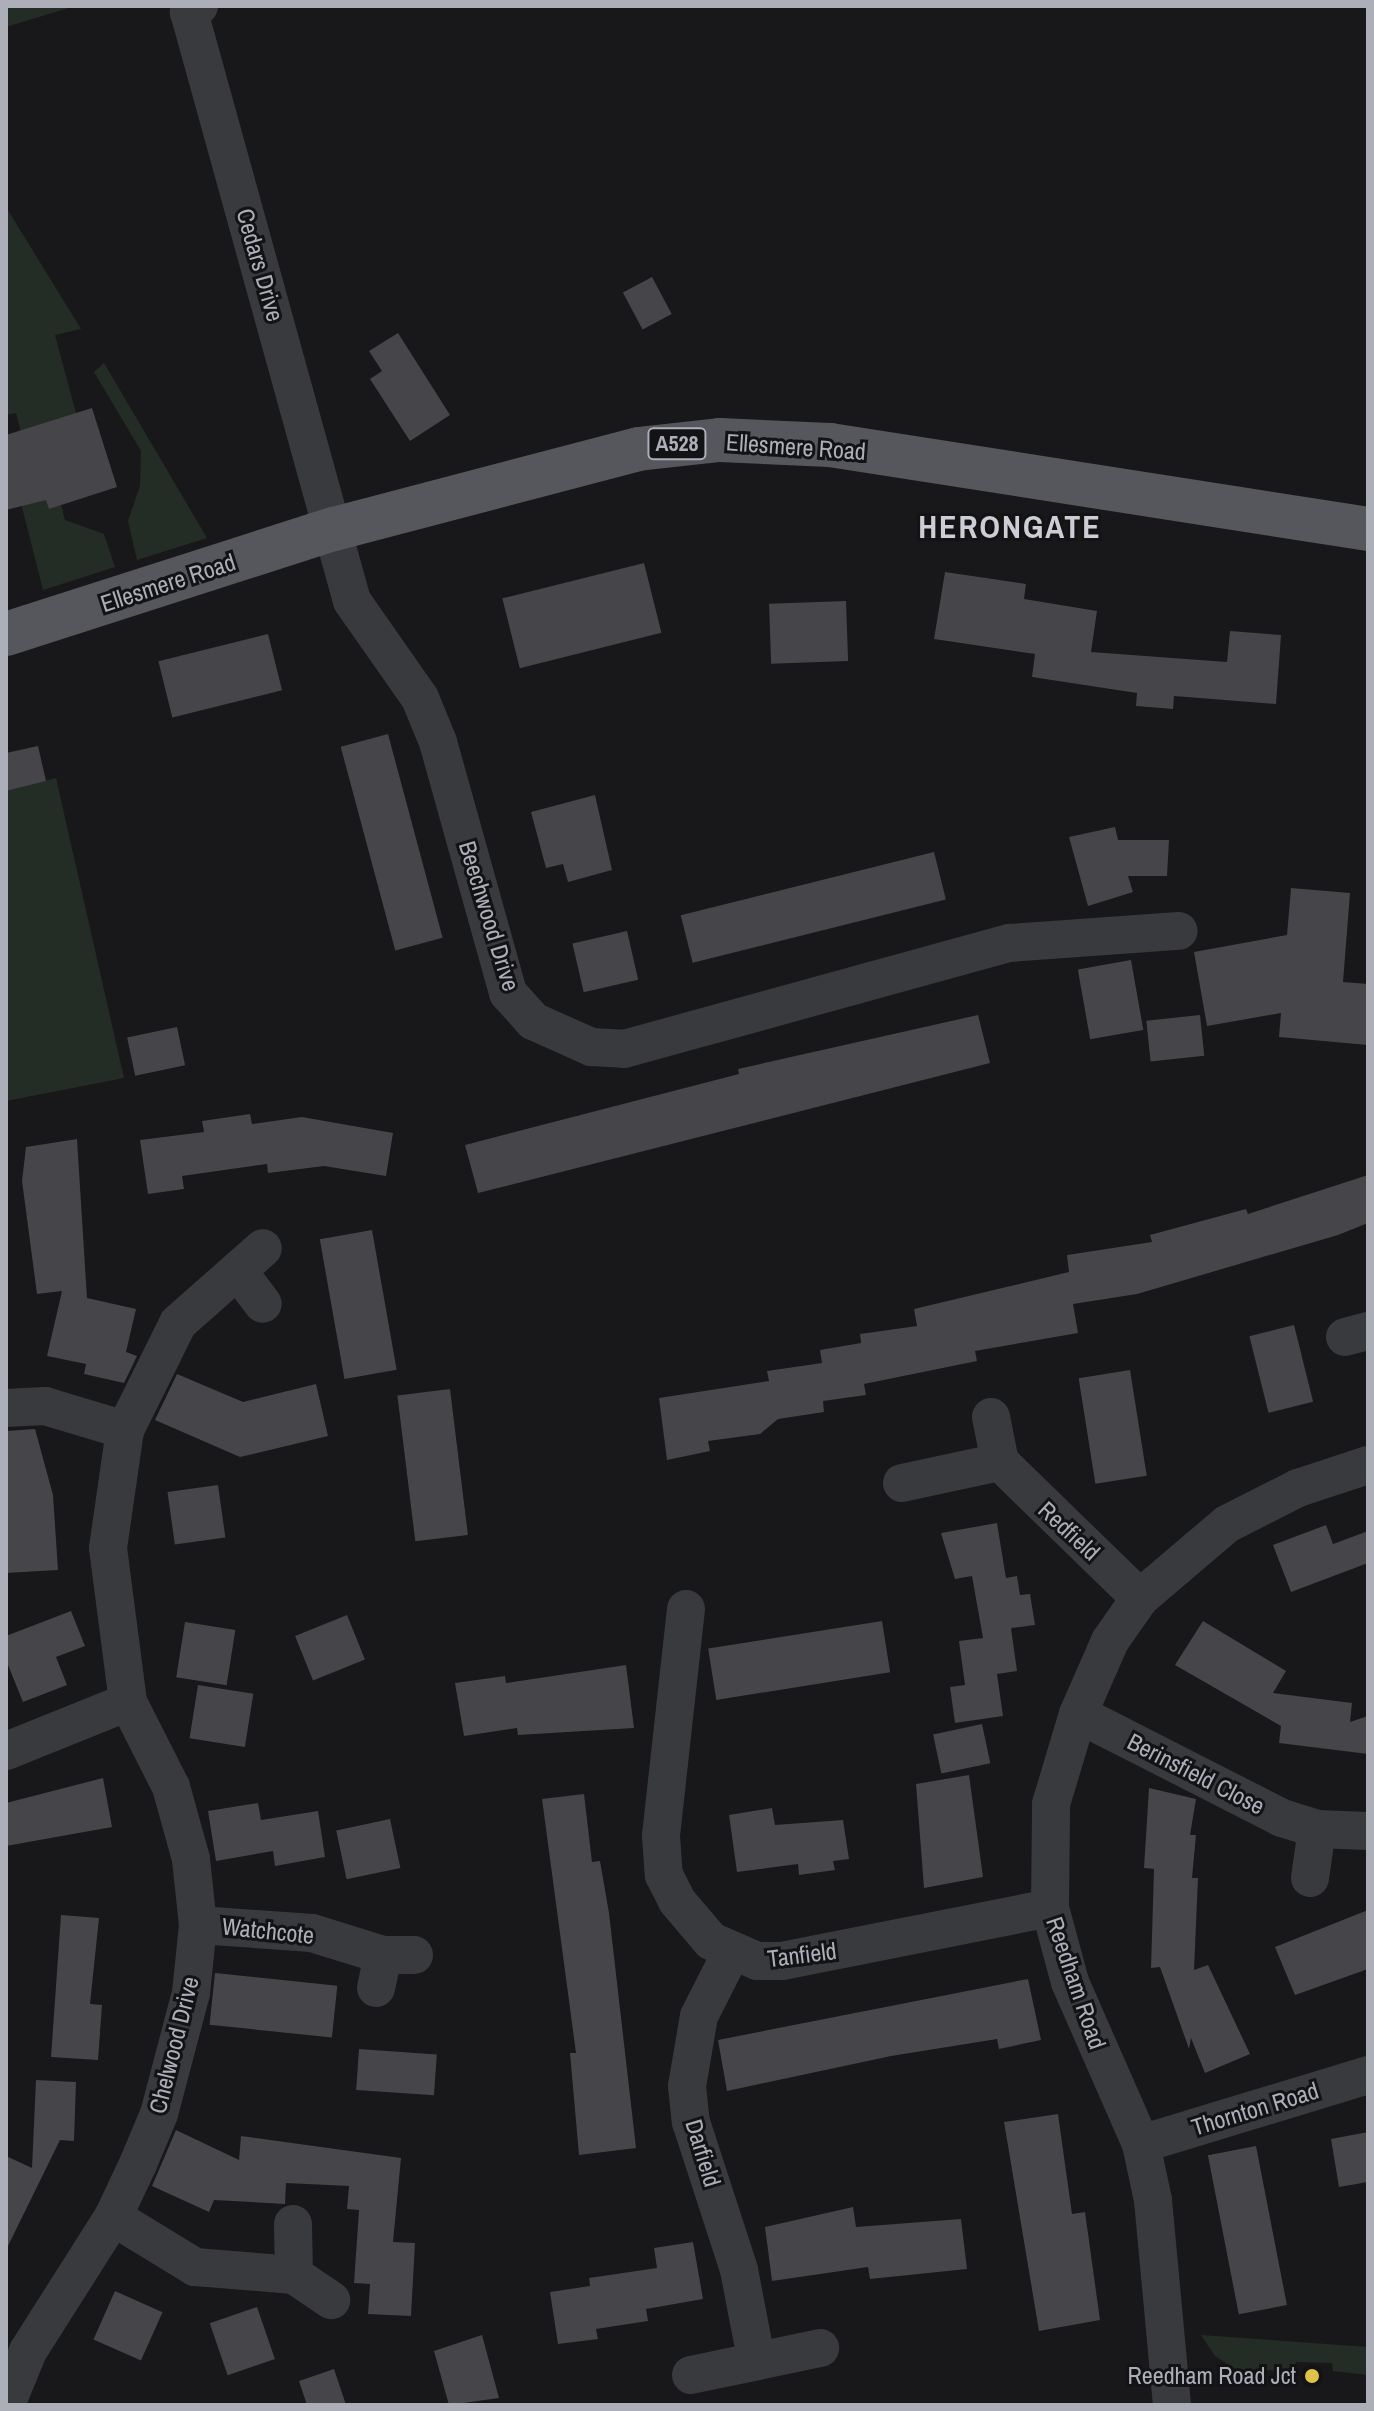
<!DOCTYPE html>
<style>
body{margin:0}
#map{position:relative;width:1374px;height:2411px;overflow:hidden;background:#18181a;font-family:"Archivo Narrow",sans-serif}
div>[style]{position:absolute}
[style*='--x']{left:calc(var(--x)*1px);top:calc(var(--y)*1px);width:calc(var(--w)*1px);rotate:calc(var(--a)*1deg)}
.green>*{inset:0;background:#242c26}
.building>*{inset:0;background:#45454a;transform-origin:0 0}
.minor>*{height:38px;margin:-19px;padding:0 19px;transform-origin:19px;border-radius:19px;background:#393a3e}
.major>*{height:44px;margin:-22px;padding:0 22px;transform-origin:22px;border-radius:22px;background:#56565d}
.dots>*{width:22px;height:22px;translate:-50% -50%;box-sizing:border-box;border:4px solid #131315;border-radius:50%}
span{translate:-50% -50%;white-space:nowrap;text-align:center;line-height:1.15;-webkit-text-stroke:6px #131315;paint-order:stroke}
.shield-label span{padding:2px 6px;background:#131315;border:2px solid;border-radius:6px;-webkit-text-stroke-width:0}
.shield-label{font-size:22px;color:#acaeb8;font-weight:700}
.street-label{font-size:24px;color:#acaeb8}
.poi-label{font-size:24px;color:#acaeb8}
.right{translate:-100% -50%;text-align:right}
.district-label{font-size:32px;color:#cccdd5;font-weight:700;letter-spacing:2px}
.frame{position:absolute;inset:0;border:8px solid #acaeb8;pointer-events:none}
</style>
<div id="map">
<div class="green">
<div style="clip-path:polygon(6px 6px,75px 6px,6px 27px)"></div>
<div style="clip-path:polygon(6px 207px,81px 329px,55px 335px,76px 413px,49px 509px,61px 505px,65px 520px,104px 534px,115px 567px,43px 590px,6px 444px,25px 447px,16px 413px,6px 415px)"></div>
<div style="clip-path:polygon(104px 363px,207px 538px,137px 560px,128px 521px,140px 486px,141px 451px,94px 372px)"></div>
<div style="clip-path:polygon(56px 778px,124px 1078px,6px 1101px,6px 791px)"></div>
<div style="clip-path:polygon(1201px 2335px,1368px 2347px,1368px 2375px,1333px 2371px,1332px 2363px,1296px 2362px,1293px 2371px,1235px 2369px,1215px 2356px)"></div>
</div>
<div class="building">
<div style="left:652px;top:277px;width:42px;height:33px;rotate:62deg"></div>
<div style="clip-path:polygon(398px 333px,450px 415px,410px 441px,370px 379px,382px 371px,369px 351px)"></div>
<div style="clip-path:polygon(92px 408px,117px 487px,49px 509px,46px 500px,6px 510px,6px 435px)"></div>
<div style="left:644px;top:563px;width:72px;height:146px;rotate:76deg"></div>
<div style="clip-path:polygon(945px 572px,1026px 584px,1024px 599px,1097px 611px,1091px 652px,1227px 662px,1230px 631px,1281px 635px,1276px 704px,1174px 696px,1173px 709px,1136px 706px,1137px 693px,1032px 677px,1035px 654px,934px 639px)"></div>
<div style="left:846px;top:601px;width:60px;height:77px;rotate:88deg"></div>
<div style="left:268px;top:634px;width:58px;height:113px;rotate:76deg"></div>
<div style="left:388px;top:734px;width:211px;height:49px;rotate:75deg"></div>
<div style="clip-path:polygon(38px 746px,46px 781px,6px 791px,6px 753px)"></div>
<div style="clip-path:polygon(595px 795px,612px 870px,568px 882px,563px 864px,546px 868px,531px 812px)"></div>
<div style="clip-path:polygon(1115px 827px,1118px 840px,1169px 840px,1167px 876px,1128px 876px,1133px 892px,1088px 906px,1069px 837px)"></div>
<div style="left:934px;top:852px;width:49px;height:261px;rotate:76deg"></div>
<div style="clip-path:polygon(1291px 888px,1350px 893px,1343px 982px,1368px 984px,1368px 1045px,1279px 1037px,1281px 1013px,1207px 1026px,1194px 952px,1287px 935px)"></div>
<div style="left:627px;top:931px;width:50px;height:56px;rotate:77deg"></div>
<div style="left:1131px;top:960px;width:71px;height:54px;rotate:80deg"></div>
<div style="clip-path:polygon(978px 1015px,990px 1063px,478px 1193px,465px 1145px,739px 1074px,738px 1069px)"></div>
<div style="left:1200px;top:1015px;width:41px;height:54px;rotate:84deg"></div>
<div style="left:177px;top:1027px;width:39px;height:51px;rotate:78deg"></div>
<div style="clip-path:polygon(250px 1114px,252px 1124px,302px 1117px,393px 1133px,386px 1176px,324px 1166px,268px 1173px,267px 1164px,182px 1176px,184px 1189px,148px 1194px,140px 1140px,204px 1132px,202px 1121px)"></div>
<div style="clip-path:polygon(77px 1139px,87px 1298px,136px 1309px,126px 1352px,137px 1356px,124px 1383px,84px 1374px,86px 1364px,47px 1356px,62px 1291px,37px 1294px,22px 1181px,26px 1147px)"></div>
<div style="clip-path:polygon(1368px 1175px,1368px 1223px,1338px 1235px,1137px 1294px,1073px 1304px,1078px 1333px,975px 1351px,977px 1361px,864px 1384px,866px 1395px,823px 1401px,824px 1412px,778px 1419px,760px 1434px,708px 1441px,710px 1451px,667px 1460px,659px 1398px,769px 1381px,767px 1371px,822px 1363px,820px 1350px,861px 1343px,860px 1334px,917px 1326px,914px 1309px,1069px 1272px,1067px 1255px,1152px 1242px,1150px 1235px,1246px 1209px,1248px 1214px)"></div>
<div style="left:372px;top:1230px;width:142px;height:53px;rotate:80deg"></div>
<div style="left:1294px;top:1325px;width:79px;height:46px;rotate:76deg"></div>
<div style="left:1130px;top:1370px;width:107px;height:52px;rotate:81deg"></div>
<div style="clip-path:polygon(177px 1374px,243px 1402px,316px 1384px,328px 1436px,240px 1457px,155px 1420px)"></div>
<div style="left:450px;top:1389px;width:147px;height:53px;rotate:83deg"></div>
<div style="clip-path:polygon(35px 1429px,53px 1495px,58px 1570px,6px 1573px,6px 1431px)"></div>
<div style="left:218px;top:1485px;width:53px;height:51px;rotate:82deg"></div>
<div style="clip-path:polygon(997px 1523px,1006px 1578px,1017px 1576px,1020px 1595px,1030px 1594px,1035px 1625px,1011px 1628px,1017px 1671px,997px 1674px,1003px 1716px,955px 1723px,950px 1687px,965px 1685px,959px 1641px,983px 1638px,972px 1576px,955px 1579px,941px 1533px)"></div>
<div style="clip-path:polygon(1326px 1525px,1333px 1544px,1368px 1531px,1368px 1563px,1291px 1592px,1273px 1545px)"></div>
<div style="clip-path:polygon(71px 1611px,85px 1646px,56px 1657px,67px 1685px,23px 1702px,6px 1660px,6px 1636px)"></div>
<div style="left:347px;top:1615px;width:48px;height:56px;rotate:68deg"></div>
<div style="left:882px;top:1621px;width:52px;height:176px;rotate:81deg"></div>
<div style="clip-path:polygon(1203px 1621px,1286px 1671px,1273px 1693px,1352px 1703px,1350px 1722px,1368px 1716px,1368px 1754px,1279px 1743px,1281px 1726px,1175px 1665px)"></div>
<div style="left:185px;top:1622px;width:51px;height:56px;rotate:9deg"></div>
<div style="clip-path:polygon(626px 1665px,634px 1728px,518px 1735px,517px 1728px,464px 1736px,455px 1683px,505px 1676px,506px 1683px)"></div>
<div style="left:198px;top:1685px;width:56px;height:54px;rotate:9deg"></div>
<div style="left:982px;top:1724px;width:40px;height:50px;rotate:78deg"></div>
<div style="clip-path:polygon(969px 1775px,983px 1877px,924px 1888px,916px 1784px)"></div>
<div style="clip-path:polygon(103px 1778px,112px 1827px,6px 1846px,6px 1803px)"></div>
<div style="clip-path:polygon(1149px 1788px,1196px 1799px,1190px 1835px,1196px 1835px,1192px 1878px,1198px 1878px,1194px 1970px,1208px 1965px,1250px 2054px,1205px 2073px,1191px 2038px,1189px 2049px,1160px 1967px,1151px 1968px,1154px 1869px,1144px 1868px)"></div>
<div style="clip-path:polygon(584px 1794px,592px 1862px,600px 1861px,609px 1913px,636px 2148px,579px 2155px,570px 2053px,576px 2053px,542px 1799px)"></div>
<div style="clip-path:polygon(258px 1803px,261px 1820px,318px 1811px,325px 1857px,275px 1866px,273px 1851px,216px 1861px,208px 1811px)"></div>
<div style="clip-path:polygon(772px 1808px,775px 1825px,843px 1820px,849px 1859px,833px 1861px,835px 1870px,799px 1875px,798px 1864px,737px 1872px,729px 1815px)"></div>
<div style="left:390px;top:1819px;width:50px;height:55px;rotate:78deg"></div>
<div style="clip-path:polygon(1368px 1910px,1368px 1969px,1295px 1995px,1275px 1947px)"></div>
<div style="clip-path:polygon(61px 1915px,99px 1918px,90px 2004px,102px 2005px,98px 2060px,51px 2057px)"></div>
<div style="left:215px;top:1973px;width:123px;height:52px;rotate:6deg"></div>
<div style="clip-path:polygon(1028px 1979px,1041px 2040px,999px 2049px,997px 2039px,891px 2056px,727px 2091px,718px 2040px)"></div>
<div style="left:359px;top:2049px;width:78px;height:41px;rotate:4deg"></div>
<div style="clip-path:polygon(36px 2080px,76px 2082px,74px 2141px,60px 2140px,6px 2250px,6px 2156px,32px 2168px)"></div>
<div style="clip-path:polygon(1058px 2114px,1072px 2214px,1085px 2212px,1100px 2320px,1039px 2331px,1004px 2122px)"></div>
<div style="clip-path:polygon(176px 2130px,239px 2160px,241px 2136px,401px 2158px,393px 2242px,415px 2243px,411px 2316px,368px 2314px,370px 2284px,354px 2283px,359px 2210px,347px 2209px,349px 2186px,286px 2183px,285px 2204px,214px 2200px,209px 2212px,152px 2186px)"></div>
<div style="clip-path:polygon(1368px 2132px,1368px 2182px,1339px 2187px,1331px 2139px)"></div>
<div style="left:1256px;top:2146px;width:162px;height:49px;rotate:79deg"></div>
<div style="clip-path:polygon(853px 2207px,856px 2227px,961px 2219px,967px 2269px,870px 2279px,868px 2267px,772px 2281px,765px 2227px)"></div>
<div style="clip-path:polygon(693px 2242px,703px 2299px,646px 2309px,648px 2321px,596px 2329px,598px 2339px,558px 2344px,550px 2292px,590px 2286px,589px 2278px,657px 2268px,654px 2248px)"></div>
<div style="left:115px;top:2291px;width:52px;height:53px;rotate:24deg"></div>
<div style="left:257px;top:2307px;width:55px;height:50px;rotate:71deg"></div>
<div style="clip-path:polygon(482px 2335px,499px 2398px,449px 2405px,434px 2351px)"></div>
<div style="clip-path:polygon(334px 2369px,346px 2405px,307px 2405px,299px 2381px)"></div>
</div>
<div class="minor">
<div style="--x:199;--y:6;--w:12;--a:149"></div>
<div style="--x:189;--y:12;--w:611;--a:74.53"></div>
<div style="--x:352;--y:601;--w:118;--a:55"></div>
<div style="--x:420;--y:698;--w:48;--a:67.8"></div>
<div style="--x:438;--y:742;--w:261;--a:74.4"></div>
<div style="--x:508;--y:993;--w:38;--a:48"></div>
<div style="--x:533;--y:1021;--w:64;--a:24.1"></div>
<div style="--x:591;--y:1047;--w:33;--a:3"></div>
<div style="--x:624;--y:1049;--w:400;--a:-15.4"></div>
<div style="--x:1010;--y:943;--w:169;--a:-4.1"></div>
<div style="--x:238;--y:1271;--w:41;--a:52.9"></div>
<div style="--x:1345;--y:1337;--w:24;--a:-15"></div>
<div style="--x:6;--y:1408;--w:39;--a:-3"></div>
<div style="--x:45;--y:1406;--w:84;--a:16.7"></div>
<div style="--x:991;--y:1417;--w:46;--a:78.7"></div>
<div style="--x:1000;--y:1462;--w:195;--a:44.2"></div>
<div style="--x:902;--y:1483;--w:100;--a:-12.1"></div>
<div style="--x:686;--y:1609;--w:228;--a:96.3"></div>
<div style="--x:661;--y:1836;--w:39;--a:86"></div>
<div style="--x:664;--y:1875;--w:29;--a:63"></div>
<div style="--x:677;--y:1901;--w:52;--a:49.6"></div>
<div style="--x:711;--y:1941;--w:50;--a:23.5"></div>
<div style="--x:757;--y:1961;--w:25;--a:0"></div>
<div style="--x:782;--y:1961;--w:273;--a:-11.2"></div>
<div style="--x:1078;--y:1714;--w:229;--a:27"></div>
<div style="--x:1282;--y:1818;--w:37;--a:17"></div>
<div style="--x:1317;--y:1829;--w:51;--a:2.2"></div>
<div style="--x:6;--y:1751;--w:131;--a:-21.9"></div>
<div style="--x:1310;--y:1878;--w:49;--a:-81.9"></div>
<div style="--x:198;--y:1925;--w:114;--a:4"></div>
<div style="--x:312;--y:1933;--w:74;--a:17.2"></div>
<div style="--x:383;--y:1955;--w:31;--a:0"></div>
<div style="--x:731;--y:1953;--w:71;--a:116.9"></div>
<div style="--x:699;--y:2016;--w:71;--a:99.7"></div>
<div style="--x:687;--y:2086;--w:36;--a:84"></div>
<div style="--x:691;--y:2122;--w:156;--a:72"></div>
<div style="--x:739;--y:2270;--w:90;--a:79.1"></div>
<div style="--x:376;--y:1988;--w:34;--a:-78"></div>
<div style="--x:1141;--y:2144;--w:237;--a:-16.9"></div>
<div style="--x:113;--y:2217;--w:96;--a:31.4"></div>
<div style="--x:195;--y:2267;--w:99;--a:4.6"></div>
<div style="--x:294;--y:2275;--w:45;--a:34"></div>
<div style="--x:293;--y:2224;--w:51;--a:88.9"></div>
<div style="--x:691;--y:2375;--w:132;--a:-11.8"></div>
<div style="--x:6;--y:2405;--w:58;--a:-67.8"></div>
<div style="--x:28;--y:2351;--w:159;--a:-57.6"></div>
<div style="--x:113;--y:2217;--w:59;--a:-64.7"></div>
<div style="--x:138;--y:2164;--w:54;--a:-67.2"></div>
<div style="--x:159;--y:2114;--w:125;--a:-75.2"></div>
<div style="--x:191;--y:1993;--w:68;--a:-84.1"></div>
<div style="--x:198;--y:1925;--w:66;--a:-96.1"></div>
<div style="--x:191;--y:1859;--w:75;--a:-105.5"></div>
<div style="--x:171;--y:1787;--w:95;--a:-116.8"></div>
<div style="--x:128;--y:1702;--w:155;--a:-97.4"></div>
<div style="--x:108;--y:1548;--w:119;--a:-81.8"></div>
<div style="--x:125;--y:1430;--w:119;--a:-63.6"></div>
<div style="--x:178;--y:1323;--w:113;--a:-41.4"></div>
<div style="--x:1172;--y:2405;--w:206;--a:-95.3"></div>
<div style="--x:1153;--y:2200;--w:57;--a:-102.1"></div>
<div style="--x:1141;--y:2144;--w:177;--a:-113.7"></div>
<div style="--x:1070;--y:1982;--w:77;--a:-105.1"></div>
<div style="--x:1050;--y:1908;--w:104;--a:-89.4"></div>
<div style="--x:1051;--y:1804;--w:94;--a:-73.3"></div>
<div style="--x:1078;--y:1714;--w:80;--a:-66.3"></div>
<div style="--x:1110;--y:1641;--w:52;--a:-55.1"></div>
<div style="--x:1140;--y:1598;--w:114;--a:-40.4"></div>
<div style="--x:1227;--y:1524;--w:80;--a:-26.9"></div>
<div style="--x:1298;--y:1488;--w:74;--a:-18.2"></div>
</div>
<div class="major">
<div style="--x:6;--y:634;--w:344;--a:-17.8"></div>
<div style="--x:334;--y:529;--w:314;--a:-14.7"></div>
<div style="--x:638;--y:449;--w:82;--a:-6.3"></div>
<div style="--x:720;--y:440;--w:110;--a:2.6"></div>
<div style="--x:830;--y:445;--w:545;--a:8.87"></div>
</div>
<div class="dots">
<div style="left:1312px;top:2376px;background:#e0c14a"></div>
</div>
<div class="shield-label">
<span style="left:677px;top:444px">A528</span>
</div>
<div class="street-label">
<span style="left:260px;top:265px;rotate:74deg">Cedars Drive</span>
<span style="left:796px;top:447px;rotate:4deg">Ellesmere Road</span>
<span style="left:168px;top:583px;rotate:-18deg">Ellesmere Road</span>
<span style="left:489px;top:916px;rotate:73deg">Beechwood Drive</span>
<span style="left:1069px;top:1531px;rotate:43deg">Redfield</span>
<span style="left:1196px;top:1774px;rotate:27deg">Berinsfield Close</span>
<span style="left:268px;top:1931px;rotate:6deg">Watchcote</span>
<span style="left:802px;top:1955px;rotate:-7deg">Tanfield</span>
<span style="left:1076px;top:1983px;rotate:71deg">Reedham Road</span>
<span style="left:174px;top:2045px;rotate:-76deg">Chelwood Drive</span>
<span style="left:1255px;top:2109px;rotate:-17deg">Thornton Road</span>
<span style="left:703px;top:2153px;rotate:73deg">Darfield</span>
</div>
<div class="poi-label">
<span class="right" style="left:1296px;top:2376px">Reedham Road Jct</span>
</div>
<div class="district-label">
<span style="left:1010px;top:527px">HERONGATE</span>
</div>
<div class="frame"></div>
</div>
